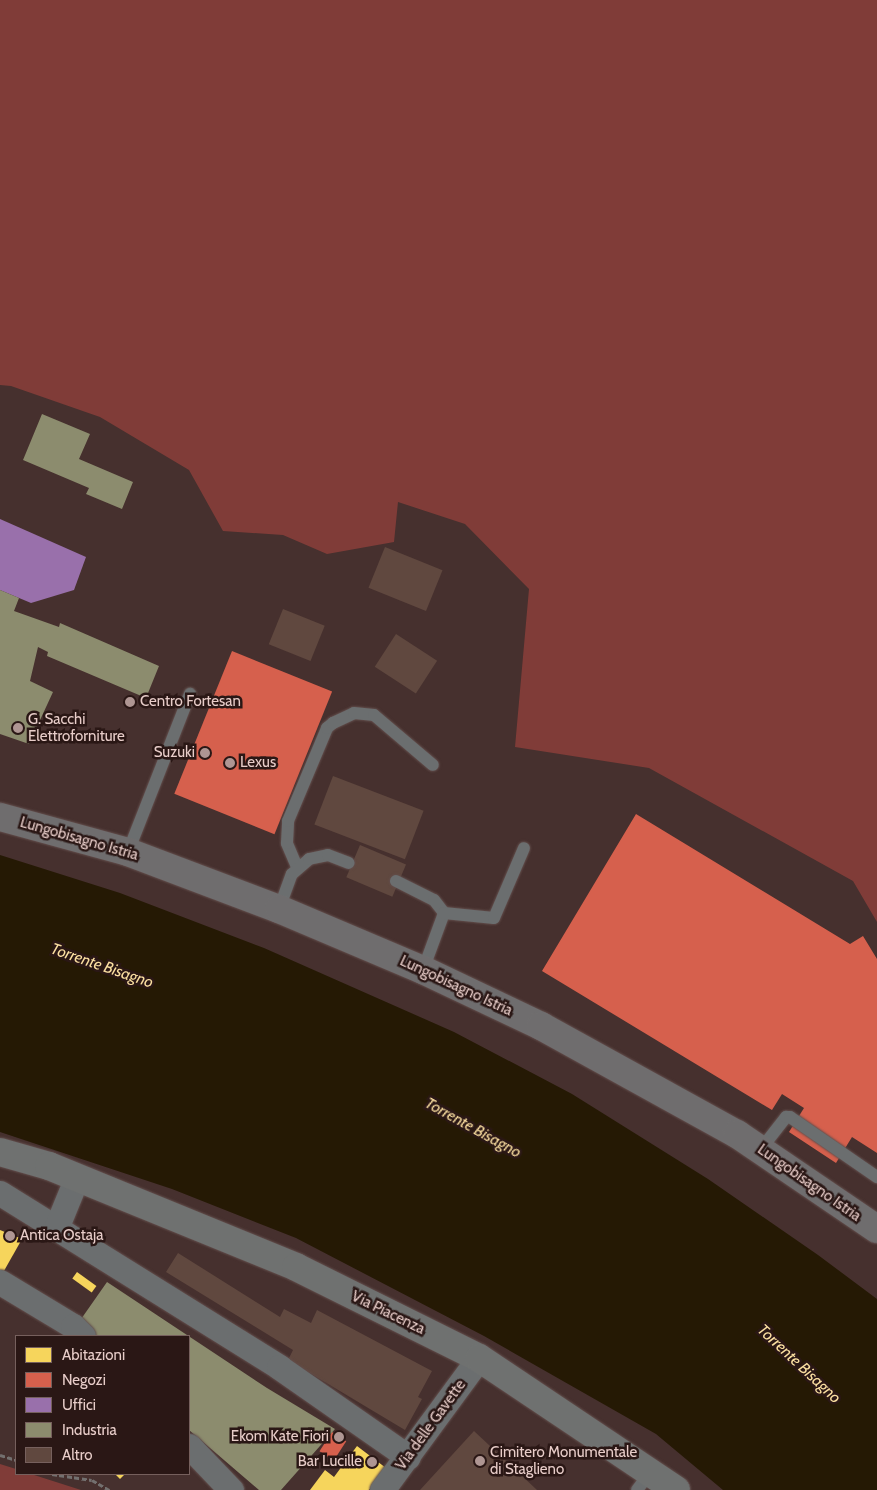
<!DOCTYPE html>
<style>
body{margin:0}
#map{position:relative;width:877px;height:1490px;overflow:hidden;background:#46302e;font-family:Cabin,sans-serif}
div>[style]{position:absolute}
[style*='--x']{left:calc(var(--x)*1px);top:calc(var(--y)*1px);width:calc(var(--w)*1px);rotate:calc(var(--a)*1deg)}
.green>*{inset:0;background:#803c38}
.water>*{inset:0;background:#251904}
.homes>*{inset:0;background:#f6d55c;transform-origin:0 0}
.shops>*{inset:0;background:#d6604d;transform-origin:0 0}
.offices>*{inset:0;background:#9970ab}
.industry>*{inset:0;background:#8c8c6e}
.building>*{inset:0;background:#60483f;transform-origin:0 0}
.path>*{height:3px;margin-top:-1.5px;transform-origin:0;background:repeating-linear-gradient(90deg,#73706f 0 5px,transparent 0 7.5px)}
.roads{filter:drop-shadow(0 0 1px #624e4c) drop-shadow(0 0 1px #624e4c)}
.lane>*{height:12px;margin:-6px;padding:0 6px;transform-origin:6px;border-radius:6px;background:#6b6e6f}
.street>*{height:25px;margin:-12.5px;padding:0 12.5px;transform-origin:12.5px;border-radius:12.5px;background:#6b6e6f}
.secondary>*{height:28px;margin:-14px;padding:0 14px;transform-origin:14px;border-radius:14px;background:#6f7170}
.primary>*{height:28px;margin:-14px;padding:0 14px;transform-origin:14px;border-radius:14px;background:#6f6d6e}
.dots>*{width:14px;height:14px;translate:-50% -50%;box-sizing:border-box;border:2px solid #2a1715;border-radius:50%}
span{translate:-50% -50%;white-space:nowrap;text-align:center;line-height:1.15;-webkit-text-stroke:5px #2a1715;paint-order:stroke}
.poi-label{font-size:15px;color:#e8cdc9}
.left{translate:0 -50%;text-align:left}
.right{translate:-100% -50%;text-align:right}
.street-label{font-size:15px;color:#e8cdc9}
.water-label{font-size:16px;color:#fadea0;font-style:italic}
.legend{position:absolute;left:15px;top:1335px;width:175px;height:140px;box-sizing:border-box;background:#2a1715;border:1px solid #76605d;margin:0;padding:6px 9px;list-style:none;font-size:15px;color:#e8cdc9}
.legend li{display:flex;align-items:center;gap:10px;height:25px}
.legend b{width:25px;border:1px solid #76605d}
</style>
<div id="map">
<div class="green">
<div style="clip-path:polygon(0 0,877px 0,877px 922px,853px 881px,649px 768px,515px 747px,529px 589px,465px 524px,398px 502px,394px 542px,327px 554px,283px 535px,223px 531px,189px 470px,100px 417px,11px 386px,0 385px)"></div>
<div style="clip-path:polygon(0 1464px,16px 1469px,16px 1474px,31px 1474px,81px 1490px,0 1490px)"></div>
</div>
<div class="water">
<div style="clip-path:polygon(0 855px,120px 893px,264px 948px,454px 1032px,572px 1094px,708px 1179px,818px 1255px,877px 1299px,877px 1490px,723px 1490px,656px 1434px,484px 1336px,296px 1238px,172px 1189px,0 1132px)"></div>
</div>
<div class="homes">
<div style="clip-path:polygon(0 1230px,22px 1239px,0 1278px)"></div>
<div style="left:77px;top:1272px;width:24px;height:8px;rotate:36deg"></div>
<div style="clip-path:polygon(357px 1446px,386px 1468px,369px 1490px,310px 1490px,325px 1470px,334px 1477px)"></div>
<div style="clip-path:polygon(115px 1474px,125px 1474px,120px 1479px)"></div>
</div>
<div class="shops">
<div style="left:232px;top:651px;width:108px;height:154px;rotate:22deg"></div>
<div style="clip-path:polygon(636px 814px,850px 944px,863px 936px,877px 959px,877px 1153px,852px 1137px,836px 1163px,789px 1132px,804px 1108px,782px 1094px,772px 1110px,542px 971px)"></div>
<div style="left:332px;top:1432px;width:17px;height:23px;rotate:33deg"></div>
</div>
<div class="offices">
<div style="clip-path:polygon(0 519px,86px 557px,74px 590px,31px 603px,0 590px)"></div>
</div>
<div class="industry">
<div style="clip-path:polygon(42px 414px,90px 434px,79px 459px,133px 482px,122px 509px,86px 494px,89px 488px,23px 460px)"></div>
<div style="clip-path:polygon(0 590px,19px 598px,14px 611px,59px 627px,60px 623px,159px 666px,146px 698px,47px 656px,48px 652px,38px 647px,30px 681px,53px 692px,29px 744px,0 734px)"></div>
<div style="clip-path:polygon(107px 1282px,267px 1388px,335px 1429px,281px 1490px,259px 1490px,189px 1430px,189px 1336px,93px 1336px,79px 1322px)"></div>
</div>
<div class="building">
<div style="left:385px;top:547px;width:62px;height:44px;rotate:22deg"></div>
<div style="left:283px;top:609px;width:45px;height:38px;rotate:22deg"></div>
<div style="left:396px;top:634px;width:49px;height:39px;rotate:33deg"></div>
<div style="left:333px;top:776px;width:97px;height:52px;rotate:21deg"></div>
<div style="left:360px;top:845px;width:50px;height:35px;rotate:23deg"></div>
<div style="clip-path:polygon(178px 1253px,280px 1317px,284px 1309px,311px 1323px,317px 1310px,432px 1371px,418px 1397px,422px 1399px,405px 1430px,288px 1360px,293px 1350px,166px 1272px)"></div>
<div style="clip-path:polygon(474px 1431px,537px 1490px,420px 1490px)"></div>
</div>
<div class="path">
<div style="--x:0;--y:1455;--w:17;--a:17"></div>
<div style="--x:52;--y:1474;--w:40;--a:8.5"></div>
<div style="--x:92;--y:1480;--w:20;--a:30"></div>
</div>
<div class="roads">
<div class="lane">
<div style="--x:128;--y:852;--w:170;--a:-68.6"></div>
<div style="--x:297;--y:867;--w:26;--a:-113"></div>
<div style="--x:287;--y:843;--w:22;--a:-87"></div>
<div style="--x:288;--y:821;--w:101;--a:-67.2"></div>
<div style="--x:327;--y:728;--w:8;--a:-40"></div>
<div style="--x:333;--y:723;--w:23;--a:-25"></div>
<div style="--x:354;--y:713;--w:20;--a:6"></div>
<div style="--x:374;--y:715;--w:77;--a:40.3"></div>
<div style="--x:396;--y:881;--w:42;--a:26.6"></div>
<div style="--x:434;--y:900;--w:16;--a:52"></div>
<div style="--x:444;--y:913;--w:61;--a:110.2"></div>
<div style="--x:279;--y:909;--w:37;--a:-70"></div>
<div style="--x:292;--y:874;--w:23;--a:-41"></div>
<div style="--x:309;--y:859;--w:19;--a:-12"></div>
<div style="--x:328;--y:855;--w:22;--a:21"></div>
<div style="--x:444;--y:913;--w:50;--a:5.7"></div>
<div style="--x:494;--y:918;--w:76;--a:-66.8"></div>
<div style="--x:761;--y:1149;--w:41;--a:-52"></div>
<div style="--x:786;--y:1117;--w:4;--a:0"></div>
<div style="--x:790;--y:1117;--w:106;--a:34.6"></div>
<div style="--x:637;--y:1490;--w:21;--a:-53"></div>
</div>
<div class="street">
<div style="--x:0;--y:1193;--w:329;--a:31.9"></div>
<div style="--x:279;--y:1367;--w:157;--a:34.9"></div>
<div style="--x:57;--y:1226;--w:53;--a:-67.8"></div>
<div style="--x:0;--y:1282;--w:85;--a:31.1"></div>
<div style="--x:73;--y:1326;--w:14;--a:45"></div>
<div style="--x:189;--y:1446;--w:61;--a:46.3"></div>
<div style="--x:382;--y:1490;--w:164;--a:-53.7"></div>
</div>
<div class="secondary">
<div style="--x:0;--y:1152;--w:51;--a:15.9"></div>
<div style="--x:49;--y:1166;--w:267;--a:22.2"></div>
<div style="--x:296;--y:1267;--w:204;--a:26.4"></div>
<div style="--x:479;--y:1358;--w:237;--a:33.8"></div>
</div>
<div class="primary">
<div style="--x:0;--y:817;--w:133;--a:15.3"></div>
<div style="--x:128;--y:852;--w:161;--a:20.7"></div>
<div style="--x:279;--y:909;--w:156;--a:23"></div>
<div style="--x:423;--y:970;--w:131;--a:25.4"></div>
<div style="--x:541;--y:1026;--w:224;--a:28.9"></div>
<div style="--x:737;--y:1134;--w:169;--a:34.2"></div>
</div>
</div>
<div class="dots">
<div style="left:130px;top:702px;background:#af9693"></div>
<div style="left:18px;top:728px;background:#af9693"></div>
<div style="left:205px;top:753px;background:#af9693"></div>
<div style="left:230px;top:763px;background:#af9693"></div>
<div style="left:10px;top:1236px;background:#af9693"></div>
<div style="left:339px;top:1437px;background:#af9693"></div>
<div style="left:480px;top:1461px;background:#af9693"></div>
<div style="left:372px;top:1462px;background:#af9693"></div>
</div>
<div class="poi-label">
<span class="left" style="left:140px;top:702px">Centro Fortesan</span>
<span class="left" style="left:28px;top:728px">G. Sacchi<br>Elettroforniture</span>
<span class="right" style="left:195px;top:753px">Suzuki</span>
<span class="left" style="left:240px;top:763px">Lexus</span>
<span class="left" style="left:20px;top:1236px">Antica Ostaja</span>
<span class="right" style="left:329px;top:1437px">Ekom Kate Fiori</span>
<span class="left" style="left:490px;top:1461px">Cimitero Monumentale<br>di Staglieno</span>
<span class="right" style="left:362px;top:1462px">Bar Lucille</span>
</div>
<div class="street-label">
<span style="left:79px;top:839px;rotate:16deg">Lungobisagno Istria</span>
<span style="left:456px;top:986px;rotate:25deg">Lungobisagno Istria</span>
<span style="left:809px;top:1183px;rotate:35deg">Lungobisagno Istria</span>
<span style="left:388px;top:1313px;rotate:26deg">Via Piacenza</span>
<span style="left:431px;top:1425px;rotate:-54deg">Via delle Gavette</span>
</div>
<div class="water-label">
<span style="left:102px;top:966px;rotate:19deg">Torrente Bisagno</span>
<span style="left:473px;top:1128px;rotate:29deg">Torrente Bisagno</span>
<span style="left:799px;top:1364px;rotate:43deg">Torrente Bisagno</span>
</div>
<ul class="legend">
<li><b style="height:14px;background:#f6d55c"></b>Abitazioni</li>
<li><b style="height:14px;background:#d6604d"></b>Negozi</li>
<li><b style="height:14px;background:#9970ab"></b>Uffici</li>
<li><b style="height:14px;background:#8c8c6e"></b>Industria</li>
<li><b style="height:14px;background:#60483f"></b>Altro</li>
</ul>
</div>
